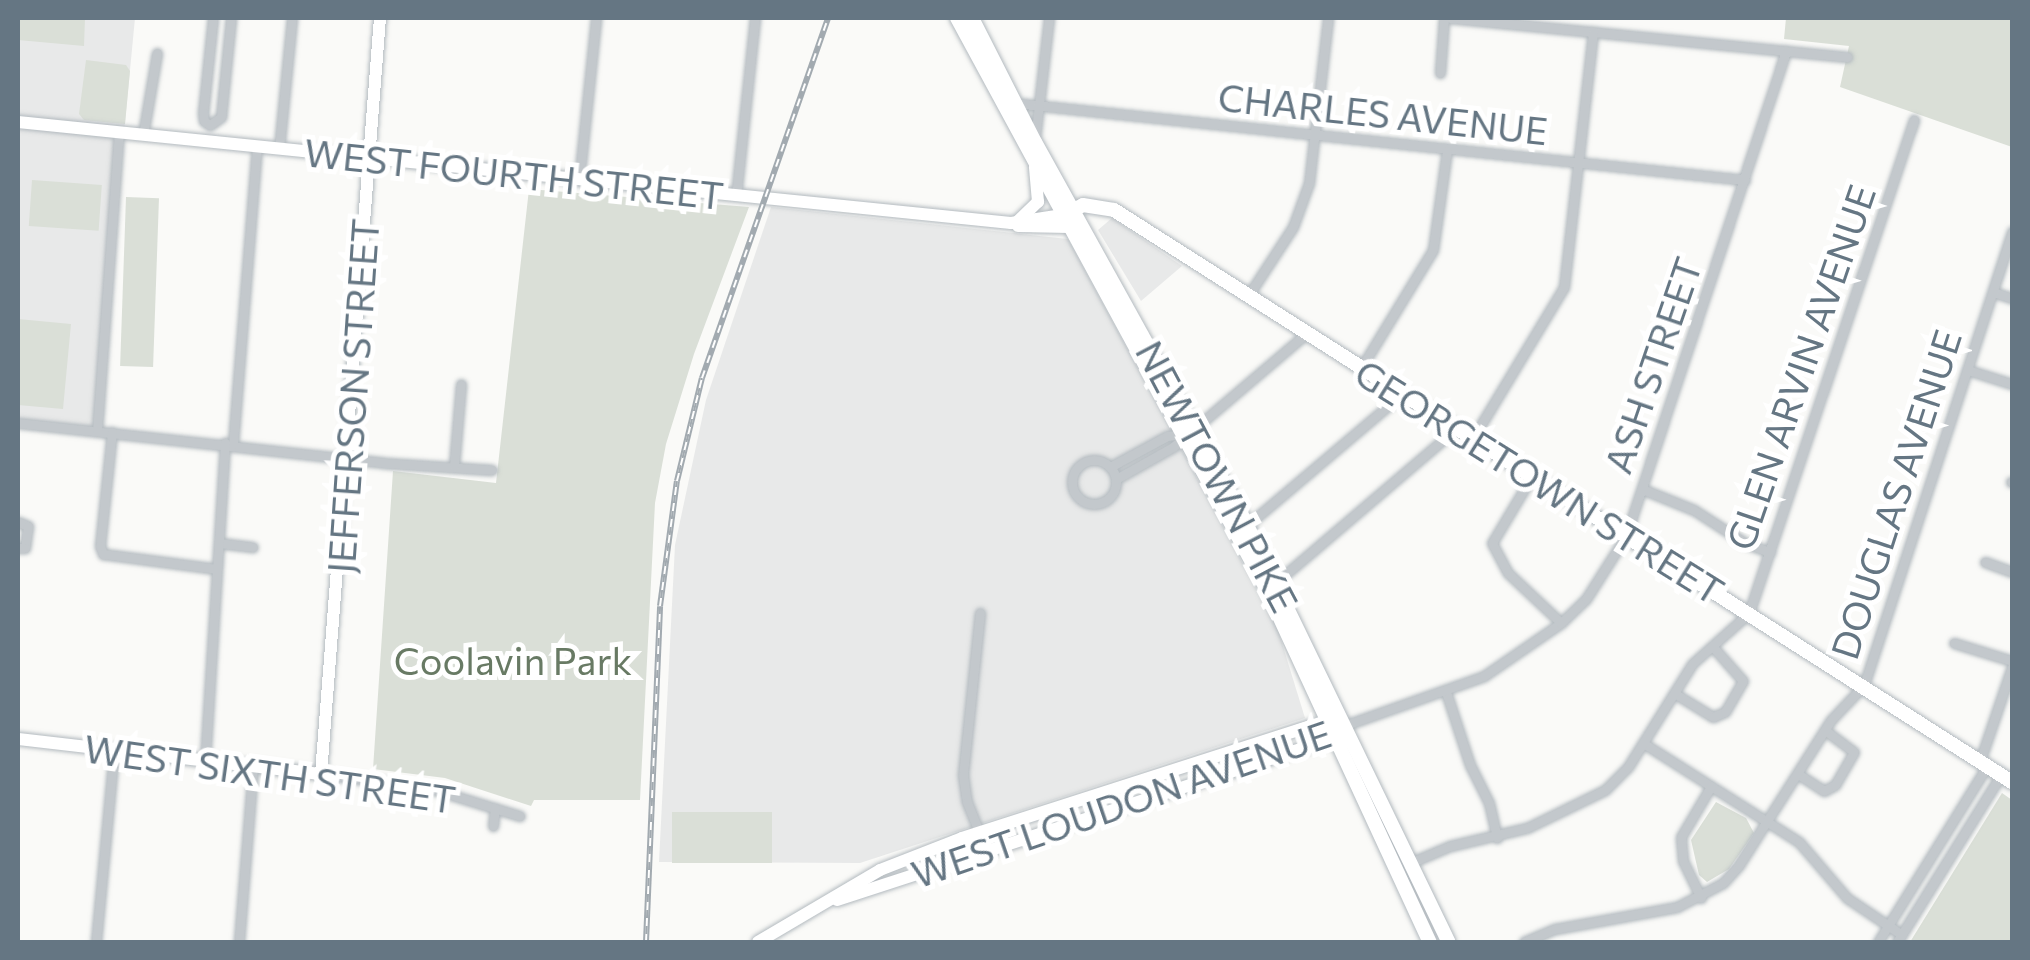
<!DOCTYPE html>
<style>
body{margin:0}
#map{position:relative;width:2030px;height:960px;overflow:hidden;background:#fafaf8;font-family:Commissioner,sans-serif}
div>[style]{position:absolute}
[style*='--x']{left:calc(var(--x)*1px);top:calc(var(--y)*1px);width:calc(var(--w)*1px);rotate:calc(var(--a)*1deg)}
.built>*{inset:0;background:#e8e9e9}
.green>*{inset:0;background:#dadfd7;transform-origin:0 0}
.roads{filter:drop-shadow(0 0 2px #b3babf) drop-shadow(0 0 2px #b3babf)}
.street>*{height:9px;margin:-4.5px;padding:0 4.5px;transform-origin:4.5px;border-radius:4.5px;background:#c3c8cc}
.street>.ring{margin:-4.5px;padding:0;box-sizing:content-box;background:none;border:9px solid #c3c8cc;border-radius:50%}
.secondary>*{height:12px;margin:-6px;padding:0 6px;transform-origin:6px;border-radius:6px;background:#fff}
.primary>*{height:14px;margin:-7px;padding:0 7px;transform-origin:7px;border-radius:7px;background:#fff}
.rail>*{height:6px;margin-top:-3px;transform-origin:0;background:repeating-linear-gradient(90deg,#fff 0 8px,#a2aab0 0 16px);box-sizing:border-box;border-block:2px solid #a2aab0}
span{translate:-50% -50%;white-space:nowrap;text-align:center;line-height:1.15;-webkit-text-stroke:10px #fff;paint-order:stroke}
.street-label{font-size:38px;color:#657683}
.park-label{font-size:38px;color:#687a64}
.frame{position:absolute;inset:0;border:20px solid #657683;pointer-events:none}
</style>
<div id="map">
<div class="built">
<div style="clip-path:polygon(18px 18px,135px 18px,95px 434px,18px 426px)"></div>
<div style="clip-path:polygon(771px 207px,1068px 239px,1277px 627px,1305px 718px,860px 863px,659px 862px,675px 545px,706px 400px)"></div>
<div style="clip-path:polygon(1112px 218px,1182px 266px,1141px 301px,1098px 230px)"></div>
</div>
<div class="green">
<div style="clip-path:polygon(18px 18px,85px 18px,84px 46px,18px 40px)"></div>
<div style="clip-path:polygon(1786px 18px,2012px 18px,2012px 147px,1840px 87px,1849px 46px,1784px 39px)"></div>
<div style="clip-path:polygon(86px 60px,126px 65px,130px 71px,125px 124px,84px 120px,79px 114px)"></div>
<div style="left:32px;top:180px;width:70px;height:46px;rotate:4deg"></div>
<div style="clip-path:polygon(529px 189px,749px 207px,694px 354px,666px 444px,655px 503px,640px 800px,534px 800px,531px 806px,445px 778px,373px 769px,393px 471px,496px 483px)"></div>
<div style="left:126px;top:197px;width:33px;height:169px;rotate:2deg"></div>
<div style="clip-path:polygon(18px 319px,71px 324px,63px 409px,18px 405px)"></div>
<div style="clip-path:polygon(2002px 793px,2012px 800px,2012px 942px,1910px 942px)"></div>
<div style="clip-path:polygon(1716px 802px,1746px 818px,1754px 833px,1729px 869px,1707px 882px,1699px 875px,1691px 840px)"></div>
<div style="left:772px;top:812px;width:51px;height:100px;rotate:90deg"></div>
</div>
<div class="roads">
<div class="street">
<div style="--x:213;--y:18;--w:96;--a:96"></div>
<div style="--x:203;--y:113;--w:8;--a:83"></div>
<div style="--x:204;--y:121;--w:7;--a:34"></div>
<div style="--x:210;--y:125;--w:14;--a:-36"></div>
<div style="--x:221;--y:117;--w:100;--a:-84.2"></div>
<div style="--x:1450;--y:18;--w:399;--a:5.6"></div>
<div style="--x:1440;--y:73;--w:55;--a:-85.8"></div>
<div style="--x:1014;--y:103;--w:735;--a:6.01"></div>
<div style="--x:143;--y:135;--w:83;--a:-80.3"></div>
<div style="--x:1035;--y:139;--w:122;--a:-83.4"></div>
<div style="--x:279;--y:149;--w:132;--a:-84.3"></div>
<div style="--x:579;--y:181;--w:164;--a:-84"></div>
<div style="--x:736;--y:196;--w:179;--a:-83.9"></div>
<div style="--x:1993;--y:292;--w:20;--a:18"></div>
<div style="--x:1248;--y:296;--w:82;--a:-56.9"></div>
<div style="--x:1293;--y:227;--w:47;--a:-70"></div>
<div style="--x:1309;--y:183;--w:166;--a:-83.4"></div>
<div style="--x:1361;--y:368;--w:138;--a:-58.6"></div>
<div style="--x:1433;--y:250;--w:100;--a:-82"></div>
<div style="--x:1968;--y:370;--w:46;--a:17.7"></div>
<div style="--x:18;--y:423;--w:368;--a:6.2"></div>
<div style="--x:384;--y:463;--w:108;--a:3.7"></div>
<div style="--x:97;--y:431;--w:299;--a:-85.8"></div>
<div style="--x:112;--y:432;--w:115;--a:96"></div>
<div style="--x:100;--y:546;--w:9;--a:69"></div>
<div style="--x:103;--y:554;--w:115;--a:7.5"></div>
<div style="--x:1473;--y:438;--w:176;--a:-58.9"></div>
<div style="--x:1564;--y:287;--w:257;--a:-83.5"></div>
<div style="--x:233;--y:444;--w:298;--a:-85.4"></div>
<div class="ring" style="left:1072px;top:460px;width:35px;height:35px"></div>
<div style="--x:454;--y:466;--w:82;--a:-85.1"></div>
<div style="--x:1110;--y:467;--w:65;--a:-28.5"></div>
<div style="--x:1167;--y:436;--w:17;--a:-7"></div>
<div style="--x:1532;--y:476;--w:78;--a:120.8"></div>
<div style="--x:1492;--y:543;--w:34;--a:62"></div>
<div style="--x:1508;--y:573;--w:73;--a:43.3"></div>
<div style="--x:1116;--y:479;--w:65;--a:-29.3"></div>
<div style="--x:1173;--y:447;--w:176;--a:-40.4"></div>
<div style="--x:2011;--y:482;--w:1;--a:0"></div>
<div style="--x:1642;--y:489;--w:56;--a:22"></div>
<div style="--x:1694;--y:510;--w:61;--a:32.9"></div>
<div style="--x:1745;--y:543;--w:27;--a:20"></div>
<div style="--x:18;--y:522;--w:11;--a:22"></div>
<div style="--x:28;--y:526;--w:22;--a:98"></div>
<div style="--x:25;--y:548;--w:7;--a:180"></div>
<div style="--x:1244;--y:528;--w:207;--a:-40.3"></div>
<div style="--x:219;--y:543;--w:34;--a:7"></div>
<div style="--x:1985;--y:562;--w:29;--a:20"></div>
<div style="--x:1273;--y:585;--w:242;--a:-40.5"></div>
<div style="--x:980;--y:613;--w:163;--a:96"></div>
<div style="--x:963;--y:775;--w:27;--a:82"></div>
<div style="--x:967;--y:802;--w:54;--a:68.2"></div>
<div style="--x:1954;--y:643;--w:61;--a:17.2"></div>
<div style="--x:1446;--y:692;--w:77;--a:71.8"></div>
<div style="--x:1470;--y:765;--w:42;--a:63.4"></div>
<div style="--x:1489;--y:803;--w:36;--a:77"></div>
<div style="--x:1674;--y:693;--w:46;--a:31.6"></div>
<div style="--x:1713;--y:717;--w:13;--a:-23"></div>
<div style="--x:1725;--y:712;--w:36;--a:-60"></div>
<div style="--x:1743;--y:681;--w:45;--a:-131.4"></div>
<div style="--x:1346;--y:725;--w:146;--a:-19.5"></div>
<div style="--x:1484;--y:676;--w:93;--a:-34.5"></div>
<div style="--x:1561;--y:623;--w:35;--a:-44"></div>
<div style="--x:1586;--y:599;--w:75;--a:-57.6"></div>
<div style="--x:1626;--y:536;--w:511;--a:-71.74"></div>
<div style="--x:1643;--y:743;--w:185;--a:32.4"></div>
<div style="--x:1799;--y:842;--w:74;--a:49.4"></div>
<div style="--x:1847;--y:898;--w:66;--a:33.9"></div>
<div style="--x:205;--y:761;--w:319;--a:-86.4"></div>
<div style="--x:1980;--y:761;--w:99;--a:-71.2"></div>
<div style="--x:321;--y:774;--w:109;--a:7.4"></div>
<div style="--x:429;--y:788;--w:95;--a:17.1"></div>
<div style="--x:1798;--y:774;--w:31;--a:33"></div>
<div style="--x:1824;--y:791;--w:13;--a:-29"></div>
<div style="--x:1835;--y:785;--w:38;--a:-60"></div>
<div style="--x:1854;--y:752;--w:36;--a:-143"></div>
<div style="--x:493;--y:826;--w:18;--a:-84"></div>
<div style="--x:1410;--y:863;--w:43;--a:-23"></div>
<div style="--x:1450;--y:846;--w:79;--a:-13.2"></div>
<div style="--x:1527;--y:828;--w:87;--a:-26"></div>
<div style="--x:1605;--y:790;--w:33;--a:-45"></div>
<div style="--x:1628;--y:767;--w:121;--a:-58.1"></div>
<div style="--x:1692;--y:664;--w:76;--a:-41.8"></div>
<div style="--x:1749;--y:613;--w:520;--a:-71.5"></div>
<div style="--x:1701;--y:898;--w:41;--a:-115.9"></div>
<div style="--x:1683;--y:861;--w:24;--a:-95"></div>
<div style="--x:1681;--y:837;--w:59;--a:-59.5"></div>
<div style="--x:96;--y:942;--w:193;--a:-84.6"></div>
<div style="--x:239;--y:942;--w:176;--a:-85.4"></div>
<div style="--x:1524;--y:942;--w:34;--a:-23"></div>
<div style="--x:1555;--y:929;--w:124;--a:-10.2"></div>
<div style="--x:1677;--y:907;--w:52;--a:-27.6"></div>
<div style="--x:1723;--y:883;--w:24;--a:-48"></div>
<div style="--x:1739;--y:865;--w:172;--a:-57.6"></div>
<div style="--x:1831;--y:720;--w:48;--a:-46.7"></div>
<div style="--x:1864;--y:685;--w:477;--a:-71.9"></div>
<div style="--x:1878;--y:942;--w:207;--a:-58.2"></div>
<div style="--x:1897;--y:942;--w:197;--a:-58.1"></div>
</div>
<div class="secondary">
<div style="--x:18;--y:122;--w:998;--a:5.81"></div>
<div style="--x:1011;--y:223;--w:52;--a:-8.9"></div>
<div style="--x:1018;--y:221;--w:28;--a:-44"></div>
<div style="--x:1038;--y:202;--w:35;--a:-95"></div>
<div style="--x:1018;--y:226;--w:51;--a:1.1"></div>
<div style="--x:18;--y:739;--w:305;--a:6.6"></div>
<div style="--x:321;--y:774;--w:758;--a:-85.54"></div>
<div style="--x:837;--y:900;--w:507;--a:-18.04"></div>
<div style="--x:1319;--y:743;--w:23;--a:-31"></div>
<div style="--x:758;--y:942;--w:142;--a:-30.5"></div>
<div style="--x:880;--y:870;--w:88;--a:-21.3"></div>
<div style="--x:962;--y:838;--w:367;--a:-17.8"></div>
<div style="--x:1311;--y:726;--w:25;--a:-5"></div>
</div>
<div class="primary">
<div style="--x:957;--y:18;--w:651;--a:61.54"></div>
<div style="--x:1267;--y:590;--w:388;--a:65.2"></div>
<div style="--x:972;--y:18;--w:139;--a:63.1"></div>
<div style="--x:1035;--y:142;--w:438;--a:61"></div>
<div style="--x:1247;--y:525;--w:463;--a:64.2"></div>
<div style="--x:1062;--y:215;--w:23;--a:-25"></div>
<div style="--x:1083;--y:205;--w:31;--a:9"></div>
<div style="--x:1114;--y:210;--w:1065;--a:32.5"></div>
</div>
</div>
<div class="rail">
<div style="--x:646;--y:942;--w:336;--a:-87.6"></div>
<div style="--x:660;--y:606;--w:126;--a:-82.3"></div>
<div style="--x:677;--y:481;--w:106;--a:-76.4"></div>
<div style="--x:702;--y:378;--w:381;--a:-70.7"></div>
</div>
<div class="street-label">
<span style="left:1383px;top:113px;rotate:6deg">CHARLES AVENUE</span>
<span style="left:514px;top:173px;rotate:6deg">WEST FOURTH STREET</span>
<span style="left:1652px;top:365px;rotate:-71deg">ASH STREET</span>
<span style="left:1800px;top:367px;rotate:-71deg">GLEN ARVIN AVENUE</span>
<span style="left:352px;top:396px;rotate:-86deg">JEFFERSON STREET</span>
<span style="left:1218px;top:476px;rotate:62deg">NEWTOWN PIKE</span>
<span style="left:1540px;top:481px;rotate:32deg">GEORGETOWN STREET</span>
<span style="left:1895px;top:494px;rotate:-72deg">DOUGLAS AVENUE</span>
<span style="left:270px;top:773px;rotate:8deg">WEST SIXTH STREET</span>
<span style="left:1121px;top:803px;rotate:-19deg">WEST LOUDON AVENUE</span>
</div>
<div class="park-label">
<span style="left:513px;top:660px">Coolavin Park</span>
</div>
<div class="frame"></div>
</div>
